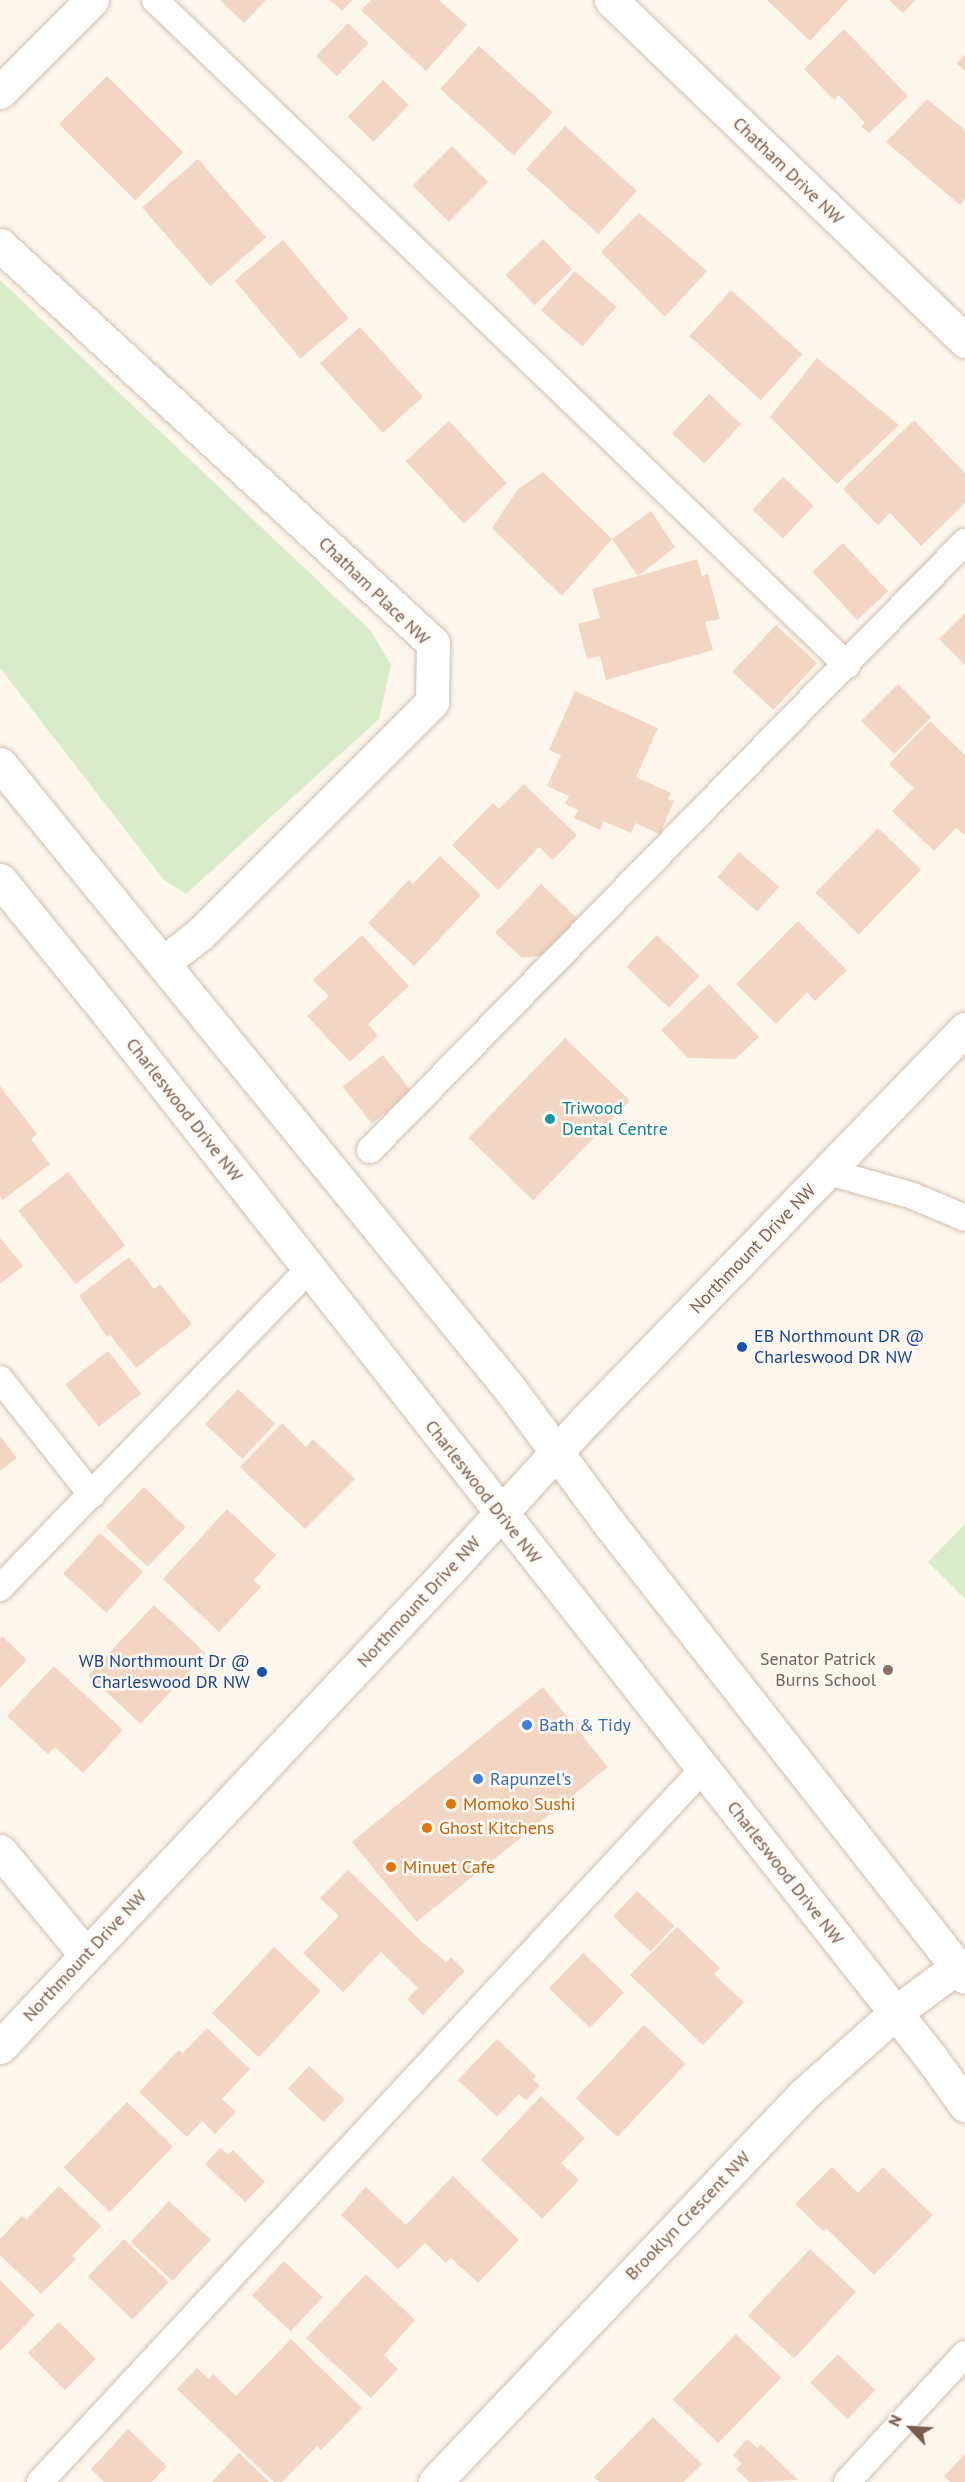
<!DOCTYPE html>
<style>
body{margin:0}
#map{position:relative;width:965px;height:2482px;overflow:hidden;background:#fdf6ec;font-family:"PT Sans",sans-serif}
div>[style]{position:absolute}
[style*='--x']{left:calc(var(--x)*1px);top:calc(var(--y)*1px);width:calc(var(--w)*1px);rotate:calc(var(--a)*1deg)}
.green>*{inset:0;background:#d8ecc9}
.building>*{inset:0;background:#f3d5c3;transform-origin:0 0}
.roads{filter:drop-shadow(0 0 2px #d1beb0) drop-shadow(0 0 2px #d1beb0)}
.service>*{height:26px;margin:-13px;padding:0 13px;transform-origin:13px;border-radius:13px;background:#fff}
.minor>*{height:33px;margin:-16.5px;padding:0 16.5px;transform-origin:16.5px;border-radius:16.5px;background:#fff}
.tertiary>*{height:33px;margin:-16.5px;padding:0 16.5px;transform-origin:16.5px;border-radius:16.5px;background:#fff}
.dots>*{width:16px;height:16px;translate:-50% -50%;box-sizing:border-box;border:3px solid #fffaf3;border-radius:50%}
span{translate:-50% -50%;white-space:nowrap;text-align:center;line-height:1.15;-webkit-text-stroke:5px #fffaf3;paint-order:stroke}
.street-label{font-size:18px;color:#7a5c4d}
.culture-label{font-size:18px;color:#0d838f}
.left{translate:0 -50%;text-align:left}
.transit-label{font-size:18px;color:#164399}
.right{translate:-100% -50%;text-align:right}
.education-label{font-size:18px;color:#785e54}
.shop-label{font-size:18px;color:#366cbe}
.food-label{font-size:18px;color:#c56008}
.north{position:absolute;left:881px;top:2398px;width:60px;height:60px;-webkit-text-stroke:4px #fffaf3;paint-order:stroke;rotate:295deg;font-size:16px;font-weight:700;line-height:24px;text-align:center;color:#7a5c4d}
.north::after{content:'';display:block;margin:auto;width:21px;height:27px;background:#7a5c4d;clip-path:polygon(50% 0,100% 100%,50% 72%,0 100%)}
</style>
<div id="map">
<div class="green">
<div style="clip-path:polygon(0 280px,371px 631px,391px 665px,379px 719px,186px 894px,164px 880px,0 668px)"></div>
<div style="clip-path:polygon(965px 1524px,965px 1599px,928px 1562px)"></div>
</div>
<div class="building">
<div style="clip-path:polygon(220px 0,266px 0,244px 23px)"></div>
<div style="clip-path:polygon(330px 0,352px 0,342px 11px)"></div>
<div style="clip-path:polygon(371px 0,439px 0,467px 25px,426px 71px,361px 10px)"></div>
<div style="clip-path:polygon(767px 0,848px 0,810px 41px)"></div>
<div style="clip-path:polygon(889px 0,915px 0,903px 13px)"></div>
<div style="left:348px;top:23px;width:29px;height:46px;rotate:44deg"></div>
<div style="clip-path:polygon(844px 29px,908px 96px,869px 133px,861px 126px,865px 123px,839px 95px,834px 100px,804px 69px)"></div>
<div style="left:479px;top:46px;width:99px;height:58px;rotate:42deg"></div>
<div style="clip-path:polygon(965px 55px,965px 71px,956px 63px)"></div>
<div style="left:107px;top:76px;width:108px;height:68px;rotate:45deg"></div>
<div style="left:383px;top:80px;width:36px;height:51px;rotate:44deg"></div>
<div style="clip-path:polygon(927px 99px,965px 130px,965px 199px,960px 205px,886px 142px)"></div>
<div style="left:565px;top:126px;width:97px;height:58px;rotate:42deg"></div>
<div style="left:452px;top:146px;width:51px;height:56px;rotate:45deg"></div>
<div style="left:198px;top:159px;width:104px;height:74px;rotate:49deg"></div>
<div style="clip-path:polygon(639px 213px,707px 271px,665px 317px,601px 252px)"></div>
<div style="left:543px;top:239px;width:42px;height:52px;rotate:46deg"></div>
<div style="left:283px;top:240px;width:102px;height:63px;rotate:50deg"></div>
<div style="left:575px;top:271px;width:55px;height:52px;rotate:41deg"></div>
<div style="left:731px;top:290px;width:96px;height:62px;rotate:42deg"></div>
<div style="left:360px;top:327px;width:94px;height:54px;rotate:48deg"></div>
<div style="clip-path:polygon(817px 358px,899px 425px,837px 484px,770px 417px)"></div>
<div style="left:709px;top:394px;width:44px;height:54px;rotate:43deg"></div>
<div style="clip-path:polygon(914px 420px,965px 473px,965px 503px,921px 546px,890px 513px,878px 525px,843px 489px)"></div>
<div style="left:449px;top:421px;width:85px;height:59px;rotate:47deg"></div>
<div style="clip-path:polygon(543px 472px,612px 539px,651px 511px,675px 547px,638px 576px,697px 559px,702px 576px,708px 574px,720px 619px,705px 622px,713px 650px,606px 680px,600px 656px,587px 659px,578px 624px,600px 618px,592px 589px,638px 576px,612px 539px,562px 596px,492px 528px,518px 489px)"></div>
<div style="left:783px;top:477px;width:42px;height:45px;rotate:43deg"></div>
<div style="left:843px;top:543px;width:66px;height:42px;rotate:47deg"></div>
<div style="clip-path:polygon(965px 613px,965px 665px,939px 639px)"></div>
<div style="left:776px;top:625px;width:56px;height:64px;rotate:43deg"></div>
<div style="left:898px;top:684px;width:47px;height:52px;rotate:45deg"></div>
<div style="clip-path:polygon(575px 691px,658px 728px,636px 777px,671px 793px,668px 799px,674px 801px,660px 834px,635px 823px,631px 833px,603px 821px,600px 830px,574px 818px,578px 810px,565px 804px,569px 796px,547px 786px,561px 755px,549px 750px)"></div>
<div style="clip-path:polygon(930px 721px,965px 755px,965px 835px,956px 828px,934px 851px,892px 811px,914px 788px,889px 764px)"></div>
<div style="clip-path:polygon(524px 784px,577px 835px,553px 860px,539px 847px,498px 890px,452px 845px,493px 803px,499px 809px)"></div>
<div style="left:878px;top:828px;width:60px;height:90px;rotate:44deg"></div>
<div style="left:739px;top:852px;width:53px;height:33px;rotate:41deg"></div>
<div style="clip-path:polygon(440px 856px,481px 895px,414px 966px,368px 923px,409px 880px,413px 884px)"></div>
<div style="clip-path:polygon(541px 884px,580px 921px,548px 955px,522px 958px,495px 933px)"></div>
<div style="clip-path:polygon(798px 921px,847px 970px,815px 1001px,807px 992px,776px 1024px,736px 984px)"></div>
<div style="clip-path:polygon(362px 935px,409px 986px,368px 1024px,378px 1036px,350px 1062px,307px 1016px,329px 996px,313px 980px)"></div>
<div style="left:657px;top:935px;width:59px;height:44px;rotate:44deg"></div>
<div style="clip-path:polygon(709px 984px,759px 1037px,735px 1059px,688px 1058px,661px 1030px)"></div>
<div style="left:565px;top:1038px;width:90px;height:139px;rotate:44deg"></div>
<div style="left:383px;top:1055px;width:47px;height:51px;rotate:52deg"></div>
<div style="clip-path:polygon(0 1086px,37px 1134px,31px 1139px,50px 1164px,3px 1200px,0 1196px)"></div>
<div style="left:68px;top:1172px;width:93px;height:63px;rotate:52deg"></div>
<div style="clip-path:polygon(0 1238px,23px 1266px,0 1284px)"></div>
<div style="clip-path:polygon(129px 1257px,154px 1289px,160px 1284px,192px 1324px,136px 1368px,110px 1335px,107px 1337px,79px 1296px)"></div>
<div style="left:108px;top:1351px;width:54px;height:54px;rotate:52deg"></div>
<div style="left:238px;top:1389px;width:51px;height:48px;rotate:43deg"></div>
<div style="clip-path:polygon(282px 1423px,306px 1447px,313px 1439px,355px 1479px,305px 1529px,240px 1467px)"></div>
<div style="clip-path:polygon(0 1436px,17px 1458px,0 1471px)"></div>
<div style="left:144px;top:1487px;width:58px;height:55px;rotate:44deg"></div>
<div style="clip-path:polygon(227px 1509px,276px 1555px,254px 1580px,261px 1587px,219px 1632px,163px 1579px)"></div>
<div style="left:100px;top:1533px;width:58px;height:55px;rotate:42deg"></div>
<div style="left:154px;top:1605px;width:71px;height:96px;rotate:43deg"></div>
<div style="clip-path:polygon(2px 1636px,27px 1660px,0 1688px,0 1638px)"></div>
<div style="clip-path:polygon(54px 1666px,123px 1730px,83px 1773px,55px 1747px,48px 1754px,7px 1716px)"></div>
<div style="left:543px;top:1687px;width:103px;height:246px;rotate:51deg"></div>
<div style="clip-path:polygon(348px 1870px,422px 1942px,446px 1962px,451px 1957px,465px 1971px,423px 2015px,407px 1999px,418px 1988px,381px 1952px,343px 1992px,303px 1953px,339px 1916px,320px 1898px)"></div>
<div style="left:637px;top:1891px;width:51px;height:35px;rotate:43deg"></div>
<div style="clip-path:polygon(677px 1927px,720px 1968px,714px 1974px,744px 2002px,703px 2045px,630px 1975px)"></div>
<div style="left:274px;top:1947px;width:64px;height:91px;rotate:43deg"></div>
<div style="left:583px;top:1953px;width:57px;height:49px;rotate:44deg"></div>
<div style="left:644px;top:2025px;width:57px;height:100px;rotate:43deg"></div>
<div style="clip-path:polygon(207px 2028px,250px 2069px,222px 2099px,236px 2112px,215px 2134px,202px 2121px,187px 2137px,139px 2092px,179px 2050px,183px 2053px)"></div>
<div style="clip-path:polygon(497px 2039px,536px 2076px,533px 2079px,540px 2086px,526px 2100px,519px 2094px,497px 2117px,458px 2080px)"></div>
<div style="left:309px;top:2066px;width:49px;height:31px;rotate:43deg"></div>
<div style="clip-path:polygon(541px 2096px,585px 2138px,561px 2163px,579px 2180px,542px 2219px,481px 2160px)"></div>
<div style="left:127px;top:2102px;width:64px;height:91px;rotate:44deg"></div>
<div style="clip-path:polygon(220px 2148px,228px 2155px,233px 2150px,265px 2182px,245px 2202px,205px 2164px)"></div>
<div style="clip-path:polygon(832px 2167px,858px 2193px,883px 2167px,933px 2215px,874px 2275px,826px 2228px,823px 2231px,795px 2204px)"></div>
<div style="clip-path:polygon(453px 2176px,519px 2240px,478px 2283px,451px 2258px,446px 2263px,425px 2243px,398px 2269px,341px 2215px,366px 2187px,406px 2225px)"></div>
<div style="clip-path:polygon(59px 2186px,101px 2226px,72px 2256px,76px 2259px,41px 2294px,0 2255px,0 2239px,22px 2216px,26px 2220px)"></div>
<div style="left:169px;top:2201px;width:57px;height:56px;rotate:43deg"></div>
<div style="left:124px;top:2239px;width:62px;height:52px;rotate:44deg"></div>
<div style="left:810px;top:2249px;width:63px;height:91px;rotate:43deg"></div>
<div style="left:284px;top:2261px;width:53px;height:47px;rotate:43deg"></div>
<div style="clip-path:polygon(366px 2274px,415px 2320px,384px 2355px,398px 2369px,371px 2398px,306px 2338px)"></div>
<div style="clip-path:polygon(0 2280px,35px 2315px,0 2351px)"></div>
<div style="left:59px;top:2322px;width:52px;height:44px;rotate:45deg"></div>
<div style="left:736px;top:2334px;width:63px;height:91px;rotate:44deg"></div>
<div style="clip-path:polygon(291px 2339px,362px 2408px,321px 2450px,317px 2446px,282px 2482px,274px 2482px,177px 2389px,197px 2368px,209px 2379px,213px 2374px,236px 2396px)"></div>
<div style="left:838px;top:2354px;width:52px;height:40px;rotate:44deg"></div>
<div style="clip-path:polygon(653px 2417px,702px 2464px,684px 2482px,599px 2482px,594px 2477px)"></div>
<div style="clip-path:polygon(128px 2429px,167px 2466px,152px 2482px,104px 2482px,91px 2469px)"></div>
<div style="clip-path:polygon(747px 2439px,757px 2448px,761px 2444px,798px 2480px,749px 2482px,736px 2469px,742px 2464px,733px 2455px)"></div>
<div style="clip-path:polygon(239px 2453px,269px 2482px,212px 2482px)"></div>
<div style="clip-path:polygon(965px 2454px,965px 2482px,950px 2482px,944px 2476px)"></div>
</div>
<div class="roads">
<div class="service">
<div style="--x:155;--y:0;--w:960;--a:43.86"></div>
<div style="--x:370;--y:1150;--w:851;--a:-45.62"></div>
<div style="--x:829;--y:1172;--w:87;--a:15.9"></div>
<div style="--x:913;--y:1196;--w:56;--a:22.9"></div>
<div style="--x:0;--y:1379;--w:148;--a:51.6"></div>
<div style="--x:0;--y:1588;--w:443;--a:-45.9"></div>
<div style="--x:40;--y:2482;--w:974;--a:-47.08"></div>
<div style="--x:847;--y:2482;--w:174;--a:-47.3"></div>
</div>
<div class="minor">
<div style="--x:611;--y:0;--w:492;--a:43.9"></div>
<div style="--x:0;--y:92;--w:130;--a:-45"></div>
<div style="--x:0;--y:245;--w:588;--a:42.59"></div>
<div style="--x:433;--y:643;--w:59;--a:91"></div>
<div style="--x:432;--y:702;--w:328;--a:135"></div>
<div style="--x:200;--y:934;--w:47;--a:141.9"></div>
<div style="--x:0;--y:1851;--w:135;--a:50.4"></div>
<div style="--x:435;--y:2482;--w:534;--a:-46.44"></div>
<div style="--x:803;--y:2095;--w:125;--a:-41.7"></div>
<div style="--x:896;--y:2012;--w:76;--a:-36.4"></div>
</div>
<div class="tertiary">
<div style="--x:0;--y:764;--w:807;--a:50.79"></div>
<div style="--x:510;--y:1389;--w:165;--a:53.6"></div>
<div style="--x:608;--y:1522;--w:578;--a:51.88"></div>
<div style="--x:0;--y:880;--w:171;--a:50.9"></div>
<div style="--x:108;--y:1013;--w:1332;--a:51.77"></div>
<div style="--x:932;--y:2059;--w:57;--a:54.3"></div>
<div style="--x:0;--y:2047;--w:654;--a:-46.74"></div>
<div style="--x:448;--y:1571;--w:205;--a:-47.6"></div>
<div style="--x:586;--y:1420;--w:545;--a:-45.89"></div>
</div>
</div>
<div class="dots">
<div style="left:550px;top:1119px;background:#0f9aa8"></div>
<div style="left:742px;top:1347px;background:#1a4fb4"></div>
<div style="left:888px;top:1670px;background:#8d6e63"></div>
<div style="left:262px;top:1672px;background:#1a4fb4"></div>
<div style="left:527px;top:1725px;background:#3f7fe0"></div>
<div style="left:478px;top:1779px;background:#3f7fe0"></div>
<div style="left:451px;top:1804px;background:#e8710a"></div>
<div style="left:427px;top:1828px;background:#e8710a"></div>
<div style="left:391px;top:1867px;background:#e8710a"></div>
</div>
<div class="street-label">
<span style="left:788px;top:171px;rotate:44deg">Chatham Drive NW</span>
<span style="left:374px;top:591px;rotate:44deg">Chatham Place NW</span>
<span style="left:184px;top:1110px;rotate:52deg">Charleswood Drive NW</span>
<span style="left:753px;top:1249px;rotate:-46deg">Northmount Drive NW</span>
<span style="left:483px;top:1492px;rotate:52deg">Charleswood Drive NW</span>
<span style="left:419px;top:1602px;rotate:-47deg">Northmount Drive NW</span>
<span style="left:785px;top:1873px;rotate:52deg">Charleswood Drive NW</span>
<span style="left:85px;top:1956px;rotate:-47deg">Northmount Drive NW</span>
<span style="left:688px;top:2216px;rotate:-46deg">Brooklyn Crescent NW</span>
</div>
<div class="culture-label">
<span class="left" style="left:562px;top:1119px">Triwood<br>Dental Centre</span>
</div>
<div class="transit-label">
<span class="left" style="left:754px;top:1347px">EB Northmount DR @<br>Charleswood DR NW</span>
<span class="right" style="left:250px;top:1672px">WB Northmount Dr @<br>Charleswood DR NW</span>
</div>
<div class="education-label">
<span class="right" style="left:876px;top:1670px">Senator Patrick<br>Burns School</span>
</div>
<div class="shop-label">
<span class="left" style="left:539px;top:1725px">Bath &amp; Tidy</span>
<span class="left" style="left:490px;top:1779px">Rapunzel's</span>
</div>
<div class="food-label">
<span class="left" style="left:463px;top:1804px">Momoko Sushi</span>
<span class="left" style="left:439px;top:1828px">Ghost Kitchens</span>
<span class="left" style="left:403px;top:1867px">Minuet Cafe</span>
</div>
<div class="north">N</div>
</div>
